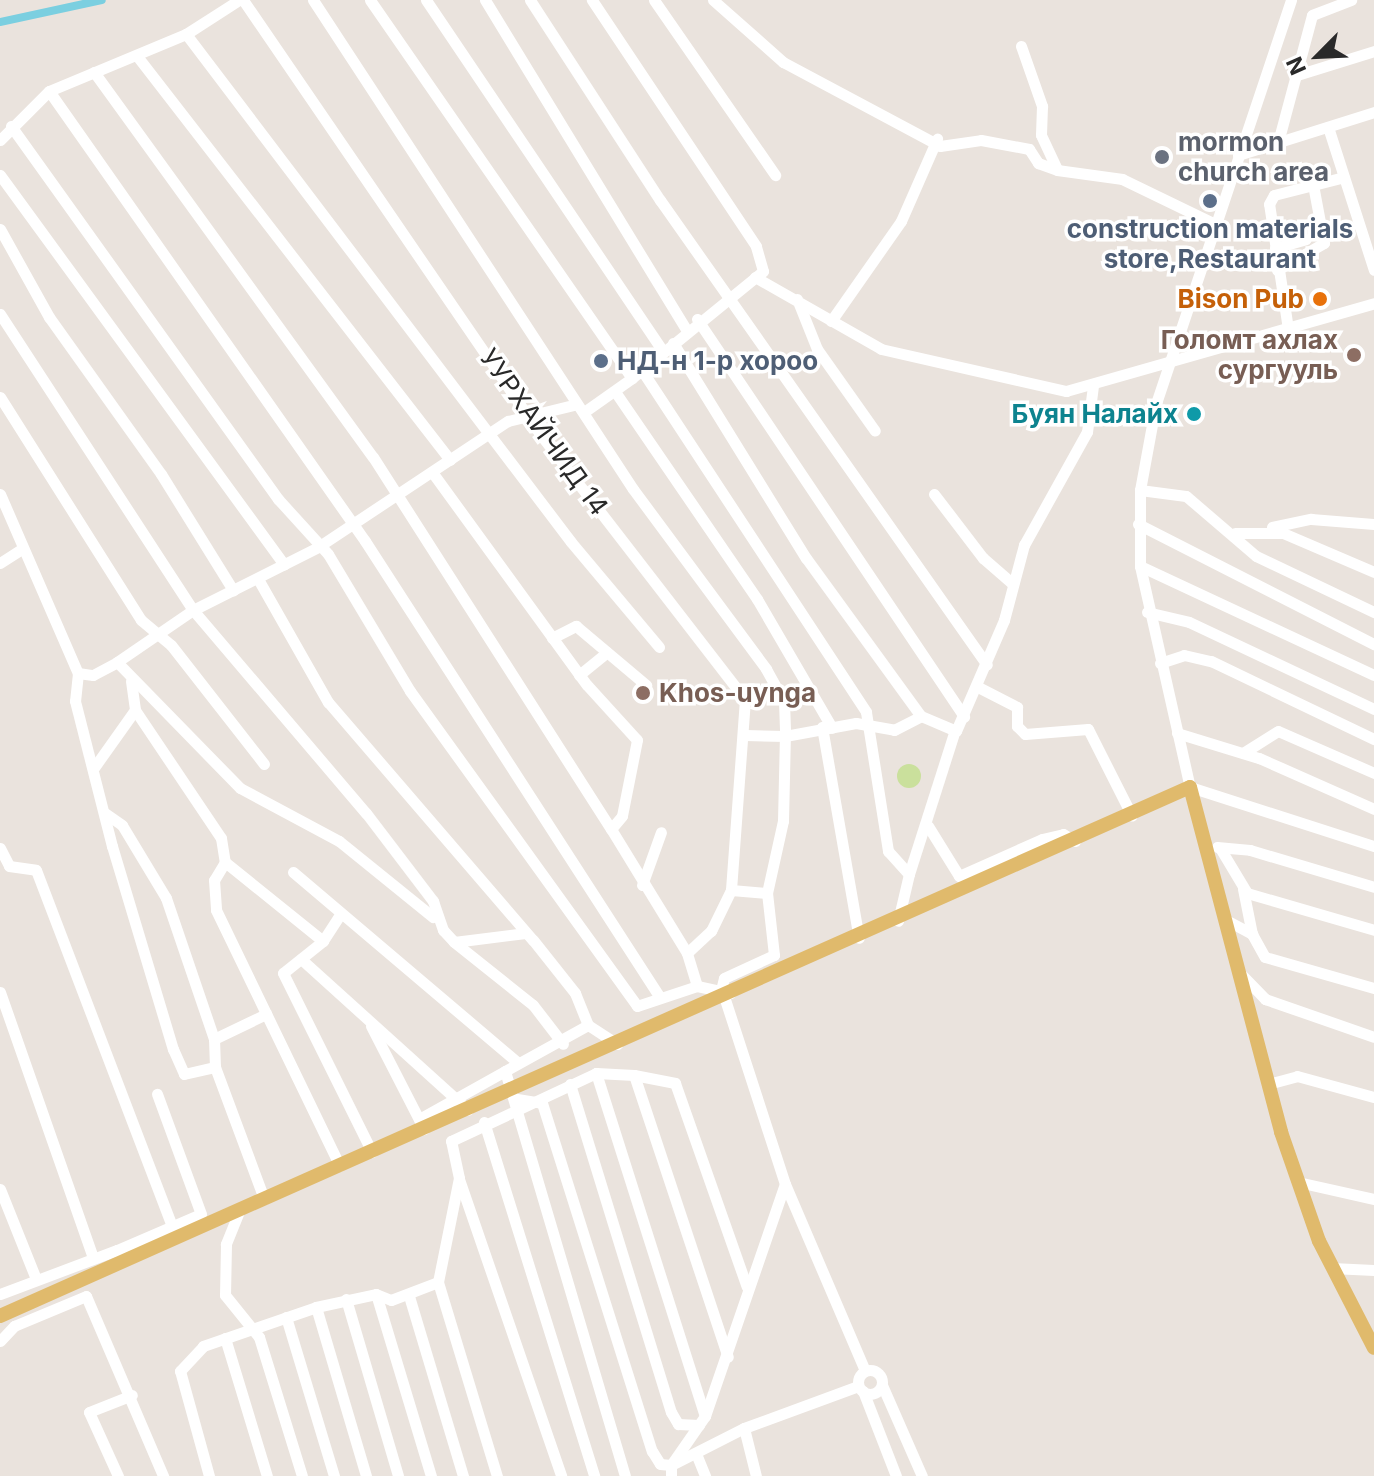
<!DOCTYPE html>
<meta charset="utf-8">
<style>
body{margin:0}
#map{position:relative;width:1374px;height:1476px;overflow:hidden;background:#eae3dd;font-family:Inter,sans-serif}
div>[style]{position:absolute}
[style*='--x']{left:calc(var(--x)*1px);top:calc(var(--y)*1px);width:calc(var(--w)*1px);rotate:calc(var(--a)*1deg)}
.pitch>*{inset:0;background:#cae09c}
.round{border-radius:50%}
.canal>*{height:8px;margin:-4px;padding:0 4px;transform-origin:4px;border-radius:4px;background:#7bcfe0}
.minor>*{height:11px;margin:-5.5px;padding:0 5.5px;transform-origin:5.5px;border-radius:5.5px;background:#fff}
.minor>.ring{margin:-5.5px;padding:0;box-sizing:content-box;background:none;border:11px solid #fff;border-radius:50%}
.major>*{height:14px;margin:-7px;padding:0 7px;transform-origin:7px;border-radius:7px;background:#e0ba6c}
.dots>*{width:22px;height:22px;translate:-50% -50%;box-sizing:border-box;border:4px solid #fff;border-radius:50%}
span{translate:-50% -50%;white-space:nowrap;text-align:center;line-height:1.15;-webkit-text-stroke:7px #fff;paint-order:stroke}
.worship-label{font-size:26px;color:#5b616d;font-weight:700}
.left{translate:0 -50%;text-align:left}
.service-label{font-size:26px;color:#4e5e75;font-weight:700}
.food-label{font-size:26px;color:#c56008;font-weight:700}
.right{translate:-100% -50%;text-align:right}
.education-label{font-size:26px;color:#785e54;font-weight:700}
.culture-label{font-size:26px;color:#0d838f;font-weight:700}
.street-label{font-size:26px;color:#292929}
.north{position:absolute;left:1278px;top:16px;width:80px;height:80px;-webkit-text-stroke:6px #fff;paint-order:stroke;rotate:246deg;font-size:22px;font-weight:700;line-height:32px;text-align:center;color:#292929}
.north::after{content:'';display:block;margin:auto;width:28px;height:36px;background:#292929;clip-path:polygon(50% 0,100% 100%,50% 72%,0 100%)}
</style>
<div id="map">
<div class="pitch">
<div class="round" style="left:897px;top:764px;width:24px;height:24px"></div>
</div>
<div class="canal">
<div style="--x:0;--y:22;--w:104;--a:-12.2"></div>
</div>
<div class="minor">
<div style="--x:243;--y:0;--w:526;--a:55.61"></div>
<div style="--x:540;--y:434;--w:335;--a:52.3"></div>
<div style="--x:745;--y:699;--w:192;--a:94.2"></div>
<div style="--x:313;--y:0;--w:584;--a:56.8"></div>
<div style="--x:633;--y:489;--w:224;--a:53.5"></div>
<div style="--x:766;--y:669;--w:37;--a:61"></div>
<div style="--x:784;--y:701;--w:35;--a:88"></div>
<div style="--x:785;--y:736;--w:40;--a:-178.6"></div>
<div style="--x:370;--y:0;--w:460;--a:55.3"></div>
<div style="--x:632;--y:378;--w:169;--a:-39.2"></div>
<div style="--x:763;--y:271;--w:26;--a:-106"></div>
<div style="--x:756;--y:246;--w:296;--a:-123.7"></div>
<div style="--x:426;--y:0;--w:422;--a:56"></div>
<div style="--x:485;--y:0;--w:386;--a:58.6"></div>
<div style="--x:530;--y:0;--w:239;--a:57"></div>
<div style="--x:660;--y:200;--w:568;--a:54.88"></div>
<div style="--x:654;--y:0;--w:213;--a:55.3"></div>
<div style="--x:713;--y:0;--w:94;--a:41.5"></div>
<div style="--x:783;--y:62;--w:178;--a:28.1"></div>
<div style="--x:940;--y:146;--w:41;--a:-8.3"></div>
<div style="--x:981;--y:140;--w:49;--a:10.6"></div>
<div style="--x:1029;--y:149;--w:17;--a:57"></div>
<div style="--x:1038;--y:163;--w:20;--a:20"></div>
<div style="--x:1291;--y:0;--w:425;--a:108.5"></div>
<div style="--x:1156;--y:403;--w:88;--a:100.4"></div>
<div style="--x:1140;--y:490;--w:76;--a:90"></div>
<div style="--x:1140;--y:566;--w:227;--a:77.3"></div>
<div style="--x:1190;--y:787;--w:193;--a:17.8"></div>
<div style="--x:186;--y:34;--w:637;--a:52.84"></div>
<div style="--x:571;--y:542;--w:137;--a:50"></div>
<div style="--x:1021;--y:46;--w:64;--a:70.7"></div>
<div style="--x:1042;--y:106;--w:29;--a:92"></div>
<div style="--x:1041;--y:135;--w:38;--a:65"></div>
<div style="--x:1057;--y:170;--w:66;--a:7.9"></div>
<div style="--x:1122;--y:179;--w:101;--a:25.8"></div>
<div style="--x:137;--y:56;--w:511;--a:52.23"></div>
<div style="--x:94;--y:72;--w:475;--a:54.1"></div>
<div style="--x:373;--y:457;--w:442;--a:57.4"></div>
<div style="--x:1297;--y:75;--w:81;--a:-17.3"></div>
<div style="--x:49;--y:91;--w:550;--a:54.92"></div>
<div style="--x:365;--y:541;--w:542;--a:57.13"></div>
<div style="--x:11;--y:126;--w:459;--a:54.4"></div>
<div style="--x:278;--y:499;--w:74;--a:47.7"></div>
<div style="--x:328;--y:554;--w:160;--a:59.1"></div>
<div style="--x:410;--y:691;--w:388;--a:54.2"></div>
<div style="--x:637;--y:1006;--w:63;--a:-18.4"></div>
<div style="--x:697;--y:986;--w:34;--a:12"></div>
<div style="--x:1328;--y:127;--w:150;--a:72.2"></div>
<div style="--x:0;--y:140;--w:69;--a:-45"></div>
<div style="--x:49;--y:91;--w:148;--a:-22.6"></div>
<div style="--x:186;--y:34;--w:63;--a:-32.7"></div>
<div style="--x:1278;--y:142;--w:131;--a:-75"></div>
<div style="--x:1312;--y:15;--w:42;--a:-21"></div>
<div style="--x:1238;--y:155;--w:143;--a:-17.5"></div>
<div style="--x:0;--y:175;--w:482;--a:53.9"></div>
<div style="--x:0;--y:229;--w:101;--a:60.9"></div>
<div style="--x:49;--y:317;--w:193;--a:54.5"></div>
<div style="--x:161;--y:474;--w:137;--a:58.2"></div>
<div style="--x:1275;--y:248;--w:32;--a:-16"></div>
<div style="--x:1277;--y:270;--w:54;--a:-29.9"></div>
<div style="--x:1324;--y:243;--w:59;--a:-100.7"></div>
<div style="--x:755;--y:277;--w:145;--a:29.7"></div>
<div style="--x:881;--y:349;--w:190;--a:12.8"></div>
<div style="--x:1066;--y:391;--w:320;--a:-15.9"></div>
<div style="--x:797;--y:299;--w:54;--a:68.2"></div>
<div style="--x:817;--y:349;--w:100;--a:54.7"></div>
<div style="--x:0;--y:314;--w:353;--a:56.9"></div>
<div style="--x:193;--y:610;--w:267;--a:49.6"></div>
<div style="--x:366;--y:813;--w:111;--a:52.7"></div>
<div style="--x:433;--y:901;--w:31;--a:71"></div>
<div style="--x:443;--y:930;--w:16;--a:47"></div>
<div style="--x:454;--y:942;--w:72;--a:-7.2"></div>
<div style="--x:697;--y:319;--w:479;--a:56.1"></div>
<div style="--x:831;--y:321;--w:122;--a:-55"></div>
<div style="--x:901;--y:221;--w:90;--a:-66.3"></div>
<div style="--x:1288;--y:329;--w:126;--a:-98.6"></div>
<div style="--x:1269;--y:204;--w:10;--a:-61"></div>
<div style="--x:1274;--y:195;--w:72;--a:-14.4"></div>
<div style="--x:673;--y:343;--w:253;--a:58.3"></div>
<div style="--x:806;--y:558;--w:195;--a:54"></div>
<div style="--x:641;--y:369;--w:410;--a:56.7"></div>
<div style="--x:866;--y:712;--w:141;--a:81"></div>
<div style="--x:888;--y:851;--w:31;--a:48"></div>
<div style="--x:909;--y:874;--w:48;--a:103.2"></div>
<div style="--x:616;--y:393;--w:250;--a:55.6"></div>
<div style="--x:757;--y:599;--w:149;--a:59.8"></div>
<div style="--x:0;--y:397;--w:264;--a:57.7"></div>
<div style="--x:141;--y:620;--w:39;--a:40"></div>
<div style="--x:171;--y:645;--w:151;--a:52"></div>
<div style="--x:584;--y:412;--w:59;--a:-35.3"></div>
<div style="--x:432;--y:472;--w:263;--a:54"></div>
<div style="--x:587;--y:685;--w:74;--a:47.7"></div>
<div style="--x:637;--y:740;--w:77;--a:101.2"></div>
<div style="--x:622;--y:816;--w:17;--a:130"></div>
<div style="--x:611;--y:829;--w:145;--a:58.5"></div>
<div style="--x:1140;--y:490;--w:46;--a:7.4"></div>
<div style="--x:1186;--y:496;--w:92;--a:40.6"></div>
<div style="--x:1256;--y:556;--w:131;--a:25.4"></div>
<div style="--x:0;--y:494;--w:195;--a:66.5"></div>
<div style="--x:78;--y:673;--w:15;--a:8"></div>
<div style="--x:93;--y:675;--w:27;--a:-28"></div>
<div style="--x:117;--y:662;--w:176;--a:45.7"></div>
<div style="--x:240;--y:788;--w:112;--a:28.2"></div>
<div style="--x:339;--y:841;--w:121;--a:39"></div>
<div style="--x:934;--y:494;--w:81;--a:52.6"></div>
<div style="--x:983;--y:558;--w:40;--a:41"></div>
<div style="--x:1138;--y:524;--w:265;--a:27"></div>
<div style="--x:1272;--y:527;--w:40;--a:-12"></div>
<div style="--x:1311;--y:519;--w:63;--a:4.5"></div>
<div style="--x:1235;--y:533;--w:48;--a:0"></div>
<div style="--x:1283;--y:533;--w:99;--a:23.2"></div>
<div style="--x:0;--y:563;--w:27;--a:-33"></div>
<div style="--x:1140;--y:566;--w:258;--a:25"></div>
<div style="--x:258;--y:579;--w:142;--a:60.4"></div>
<div style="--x:328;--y:702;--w:314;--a:49.3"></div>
<div style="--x:533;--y:940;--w:68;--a:51.6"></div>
<div style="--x:575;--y:993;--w:35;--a:68"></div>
<div style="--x:588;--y:1025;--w:35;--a:33"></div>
<div style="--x:1147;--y:612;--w:43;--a:13.4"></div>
<div style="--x:1189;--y:622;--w:204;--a:25.2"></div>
<div style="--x:552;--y:638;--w:27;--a:-27"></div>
<div style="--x:576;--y:626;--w:92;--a:40.1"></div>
<div style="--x:117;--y:662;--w:92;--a:-34.4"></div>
<div style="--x:193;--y:610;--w:140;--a:-26.7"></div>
<div style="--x:318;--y:547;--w:228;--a:-33.6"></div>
<div style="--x:508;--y:421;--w:71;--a:-13.8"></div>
<div style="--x:1160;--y:663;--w:25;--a:-18"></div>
<div style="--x:1184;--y:655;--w:28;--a:13"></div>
<div style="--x:1211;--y:661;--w:181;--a:25.6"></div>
<div style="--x:78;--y:673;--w:28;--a:96"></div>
<div style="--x:75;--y:701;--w:150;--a:75.7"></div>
<div style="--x:112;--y:846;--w:212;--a:73.3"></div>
<div style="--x:173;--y:1049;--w:27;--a:66"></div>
<div style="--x:184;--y:1074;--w:32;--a:-13"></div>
<div style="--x:215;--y:1067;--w:28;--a:-92"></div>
<div style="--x:214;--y:1039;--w:149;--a:-108.8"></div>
<div style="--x:166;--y:898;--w:85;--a:-121.1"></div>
<div style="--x:122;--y:825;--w:21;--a:-145"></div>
<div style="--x:579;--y:675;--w:36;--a:-39"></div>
<div style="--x:131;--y:681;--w:29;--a:82"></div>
<div style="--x:135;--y:710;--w:154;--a:56.1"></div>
<div style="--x:221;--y:838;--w:24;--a:81"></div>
<div style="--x:225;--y:862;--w:21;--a:121"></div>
<div style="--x:214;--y:880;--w:30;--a:86"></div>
<div style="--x:216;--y:910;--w:284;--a:64.2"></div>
<div style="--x:978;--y:687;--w:44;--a:27.1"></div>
<div style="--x:1017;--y:707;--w:19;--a:90"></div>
<div style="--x:1017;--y:726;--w:11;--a:45"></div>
<div style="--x:1025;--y:734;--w:63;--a:-4.5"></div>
<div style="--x:1088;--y:729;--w:97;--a:63.2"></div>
<div style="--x:822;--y:727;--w:214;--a:80.1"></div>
<div style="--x:1177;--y:733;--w:86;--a:17"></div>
<div style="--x:1259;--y:758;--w:126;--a:23.9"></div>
<div style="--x:1243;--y:753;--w:41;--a:-32.2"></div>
<div style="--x:1278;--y:731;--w:105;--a:23.6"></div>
<div style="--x:93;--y:769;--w:72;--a:-54.6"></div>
<div style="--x:928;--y:826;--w:59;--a:58.2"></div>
<div style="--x:959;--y:876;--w:91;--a:-24"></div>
<div style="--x:1042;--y:839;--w:22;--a:-13"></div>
<div style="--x:1063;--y:834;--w:14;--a:30"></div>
<div style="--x:1217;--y:847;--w:33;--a:5"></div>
<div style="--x:1250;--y:850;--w:129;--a:16.6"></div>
<div style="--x:0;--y:848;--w:20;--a:63"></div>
<div style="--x:9;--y:866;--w:27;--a:8"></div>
<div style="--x:36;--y:870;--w:381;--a:69.1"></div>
<div style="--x:1220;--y:848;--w:52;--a:59"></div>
<div style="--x:1247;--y:893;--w:132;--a:16.2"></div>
<div style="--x:225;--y:862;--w:126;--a:38.9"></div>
<div style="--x:293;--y:872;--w:294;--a:40.3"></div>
<div style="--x:909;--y:874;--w:148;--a:-72.3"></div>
<div style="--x:642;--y:885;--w:56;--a:-70.3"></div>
<div style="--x:1243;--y:889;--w:46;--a:78.7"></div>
<div style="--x:341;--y:913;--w:33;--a:123"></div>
<div style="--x:323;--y:941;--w:51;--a:141.3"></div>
<div style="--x:283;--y:973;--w:200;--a:63.6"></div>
<div style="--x:1226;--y:920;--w:30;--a:28"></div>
<div style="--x:1252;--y:934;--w:26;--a:61"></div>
<div style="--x:1265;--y:957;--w:113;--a:15.9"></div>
<div style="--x:454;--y:942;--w:101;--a:38.6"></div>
<div style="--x:533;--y:1005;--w:49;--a:52.4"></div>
<div style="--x:301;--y:959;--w:225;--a:42.1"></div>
<div style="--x:1241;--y:974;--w:35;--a:46"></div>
<div style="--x:1265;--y:999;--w:115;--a:19.2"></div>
<div style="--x:697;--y:986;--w:34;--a:-107"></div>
<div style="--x:687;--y:953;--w:33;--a:-43"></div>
<div style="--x:711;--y:931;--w:46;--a:-64"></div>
<div style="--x:731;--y:890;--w:36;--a:5"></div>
<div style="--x:767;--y:893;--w:74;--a:-77.5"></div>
<div style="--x:783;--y:821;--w:85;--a:-88.7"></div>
<div style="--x:785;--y:736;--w:72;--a:-10.4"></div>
<div style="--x:856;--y:723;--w:39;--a:10"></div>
<div style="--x:894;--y:730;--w:30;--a:-27"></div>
<div style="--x:921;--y:716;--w:38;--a:23"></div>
<div style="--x:956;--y:731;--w:121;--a:-66.6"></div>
<div style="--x:1004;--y:620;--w:78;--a:-75.1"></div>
<div style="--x:1024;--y:545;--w:129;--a:-60.9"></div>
<div style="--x:1087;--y:432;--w:46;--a:-82.6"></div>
<div style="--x:721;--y:990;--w:12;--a:-76"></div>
<div style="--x:724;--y:978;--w:55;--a:-24.7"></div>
<div style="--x:774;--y:955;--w:62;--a:-96.4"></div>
<div style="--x:0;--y:992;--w:279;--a:70.7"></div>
<div style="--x:588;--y:1025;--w:95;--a:151"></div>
<div style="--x:505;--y:1071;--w:422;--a:73.5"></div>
<div style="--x:371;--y:1026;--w:116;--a:62.8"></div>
<div style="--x:214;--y:1039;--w:58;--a:-25.7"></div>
<div style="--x:215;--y:1067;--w:141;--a:69.6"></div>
<div style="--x:596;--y:1073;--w:360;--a:72.4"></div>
<div style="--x:634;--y:1075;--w:42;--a:11"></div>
<div style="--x:675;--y:1083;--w:216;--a:70.6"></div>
<div style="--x:570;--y:1084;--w:343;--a:72.9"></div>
<div style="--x:671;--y:1412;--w:14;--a:60"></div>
<div style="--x:678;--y:1424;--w:21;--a:3"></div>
<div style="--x:1268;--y:1084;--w:30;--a:-15"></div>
<div style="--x:1297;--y:1076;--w:80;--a:15.3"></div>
<div style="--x:517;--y:1099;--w:25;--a:9"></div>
<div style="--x:542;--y:1103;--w:365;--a:72.5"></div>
<div style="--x:652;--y:1451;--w:15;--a:58"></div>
<div style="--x:660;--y:1464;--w:11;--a:5"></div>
<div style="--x:671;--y:1465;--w:60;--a:-55.2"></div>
<div style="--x:705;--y:1416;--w:245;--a:-71"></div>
<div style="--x:785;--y:1184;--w:198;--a:-108"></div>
<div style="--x:419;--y:1119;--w:98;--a:-29.2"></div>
<div style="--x:484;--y:1122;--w:371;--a:72.7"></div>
<div style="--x:459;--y:1179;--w:314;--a:71"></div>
<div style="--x:1298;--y:1182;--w:78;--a:12.6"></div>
<div style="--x:785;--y:1184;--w:203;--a:66.8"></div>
<div style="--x:0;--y:1189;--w:97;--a:68.2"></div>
<div style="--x:240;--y:1209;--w:38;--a:112"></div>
<div style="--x:226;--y:1244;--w:51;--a:91.1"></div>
<div style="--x:225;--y:1295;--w:54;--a:51"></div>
<div style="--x:259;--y:1337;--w:145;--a:72.8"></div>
<div style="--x:122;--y:1261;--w:12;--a:-114"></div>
<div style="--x:117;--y:1250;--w:91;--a:-23.2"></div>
<div style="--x:201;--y:1214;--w:128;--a:-110.1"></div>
<div style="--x:1332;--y:1268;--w:42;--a:2.7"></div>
<div style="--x:438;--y:1282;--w:203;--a:73.1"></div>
<div style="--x:0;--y:1294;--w:125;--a:-20.6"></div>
<div style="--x:376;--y:1294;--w:190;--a:73.2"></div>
<div style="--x:409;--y:1296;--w:188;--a:73.3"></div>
<div style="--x:346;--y:1299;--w:184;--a:73.6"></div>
<div style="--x:316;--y:1307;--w:176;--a:73.5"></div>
<div style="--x:286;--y:1317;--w:166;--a:73.2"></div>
<div style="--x:225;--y:1338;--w:144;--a:73.1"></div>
<div style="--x:0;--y:1341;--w:21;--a:-47"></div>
<div style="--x:14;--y:1326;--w:78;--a:-22.6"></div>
<div style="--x:86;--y:1296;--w:196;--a:66.8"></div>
<div class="ring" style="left:858px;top:1370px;width:13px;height:13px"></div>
<div style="--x:882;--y:1385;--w:99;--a:66.3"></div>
<div style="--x:863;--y:1391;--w:91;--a:68.8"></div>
<div style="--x:744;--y:1428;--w:49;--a:76"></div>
<div style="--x:697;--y:1456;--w:22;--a:68"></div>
<div style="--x:118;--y:1476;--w:70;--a:-114.4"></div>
<div style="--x:89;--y:1412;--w:46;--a:-21.6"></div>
<div style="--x:209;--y:1476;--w:109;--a:-105.4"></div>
<div style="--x:180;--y:1371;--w:34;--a:-47"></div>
<div style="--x:203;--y:1346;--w:120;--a:-19"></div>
<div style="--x:316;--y:1307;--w:61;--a:-12.2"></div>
<div style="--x:376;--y:1294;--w:16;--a:22"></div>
<div style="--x:391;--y:1300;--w:50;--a:-21"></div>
<div style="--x:438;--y:1282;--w:106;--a:-78.6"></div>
<div style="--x:459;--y:1178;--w:38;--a:-102"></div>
<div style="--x:451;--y:1141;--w:160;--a:-25.1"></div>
<div style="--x:596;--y:1073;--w:38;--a:3"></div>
<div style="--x:634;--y:1075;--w:297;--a:71.6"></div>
<div style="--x:671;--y:1476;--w:11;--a:-90"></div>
<div style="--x:671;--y:1465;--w:82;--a:-26.9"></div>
<div style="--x:744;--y:1428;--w:121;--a:-20.2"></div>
</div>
<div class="major">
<div style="--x:0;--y:1316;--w:1302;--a:-23.97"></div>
<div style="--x:1190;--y:787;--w:357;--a:75.2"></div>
<div style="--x:1281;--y:1132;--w:115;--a:70.8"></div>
<div style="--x:1319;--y:1241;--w:120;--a:62.8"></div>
</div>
<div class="dots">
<div style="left:1162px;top:157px;background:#6b7280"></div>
<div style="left:1210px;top:201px;background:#5c6f8a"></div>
<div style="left:1320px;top:299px;background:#e8710a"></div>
<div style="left:1354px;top:355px;background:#8d6e63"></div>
<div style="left:601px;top:361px;background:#5c6f8a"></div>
<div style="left:1194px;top:414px;background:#0f9aa8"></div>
<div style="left:643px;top:693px;background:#8d6e63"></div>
</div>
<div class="worship-label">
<span class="left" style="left:1178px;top:157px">mormon<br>church area</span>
</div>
<div class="service-label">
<span style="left:1210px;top:244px">construction materials<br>store,Restaurant</span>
<span class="left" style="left:617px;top:361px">НД-н 1-р хороо</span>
</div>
<div class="food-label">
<span class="right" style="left:1304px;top:299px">Bison Pub</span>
</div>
<div class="education-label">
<span class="right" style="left:1338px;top:355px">Голомт ахлах<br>сургууль</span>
<span class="left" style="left:659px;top:693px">Khos-uynga</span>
</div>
<div class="culture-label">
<span class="right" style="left:1178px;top:414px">Буян Налайх</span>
</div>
<div class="street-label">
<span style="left:544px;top:432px;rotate:54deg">УУРХАЙЧИД 14</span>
</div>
<div class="north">N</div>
</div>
